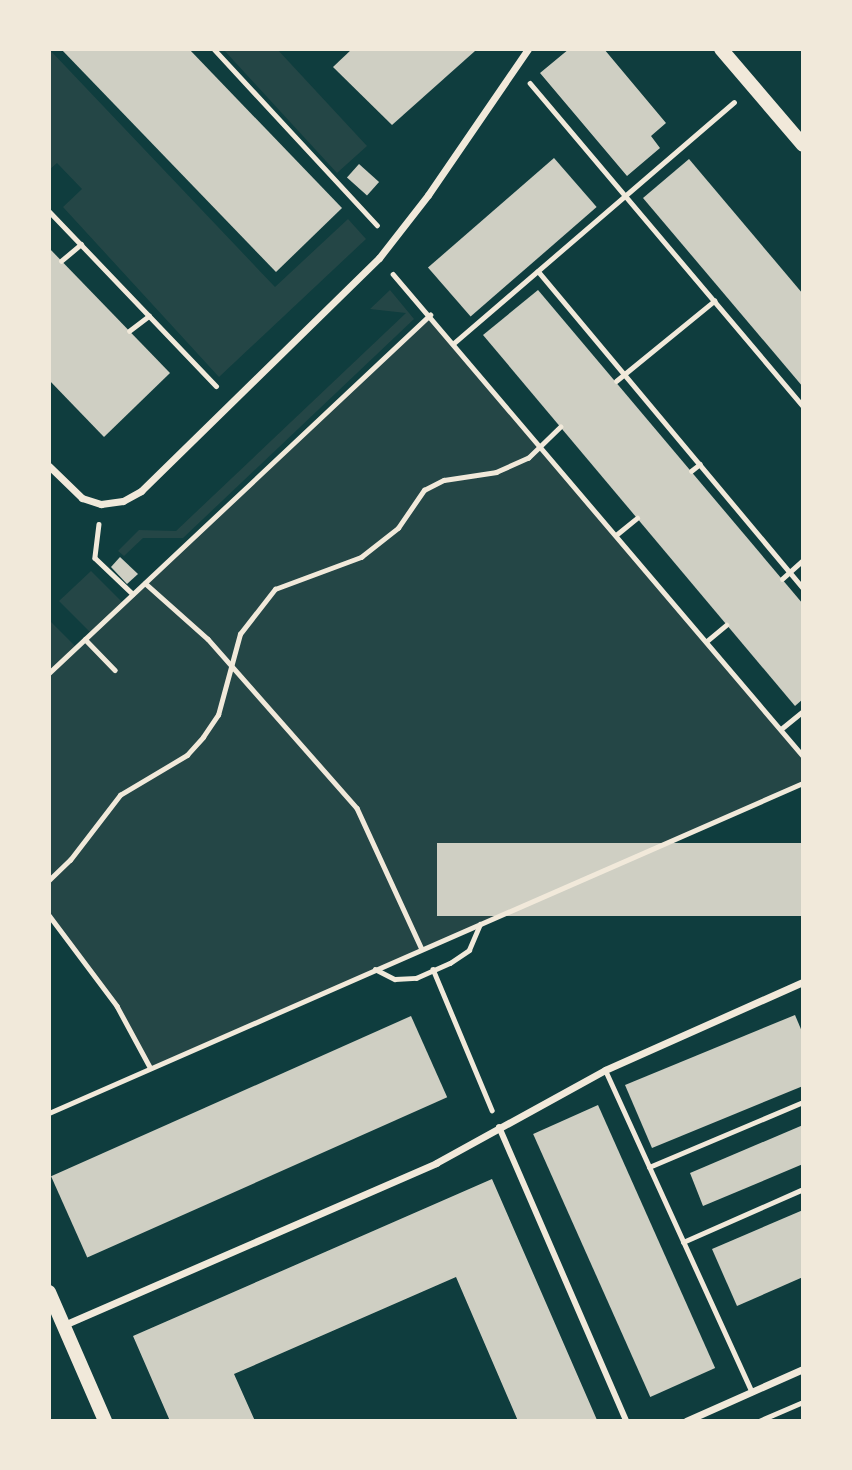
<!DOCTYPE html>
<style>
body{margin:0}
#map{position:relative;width:852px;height:1470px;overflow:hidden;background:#0f3d3e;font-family:Literata,serif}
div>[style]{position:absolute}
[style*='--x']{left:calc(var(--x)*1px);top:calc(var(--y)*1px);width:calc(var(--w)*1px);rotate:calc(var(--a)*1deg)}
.green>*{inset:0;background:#244646}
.building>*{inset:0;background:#cfcfc3;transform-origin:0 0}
.path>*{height:4.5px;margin:-2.25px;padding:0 2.25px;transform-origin:2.25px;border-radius:2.25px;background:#f1e9da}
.service>*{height:5px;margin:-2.5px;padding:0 2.5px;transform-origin:2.5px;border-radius:2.5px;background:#f1e9da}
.pedestrian>*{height:6px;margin:-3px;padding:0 3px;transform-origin:3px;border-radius:3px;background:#f1e9da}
.minor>*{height:7px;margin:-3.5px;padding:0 3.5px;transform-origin:3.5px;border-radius:3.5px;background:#f1e9da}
.secondary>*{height:14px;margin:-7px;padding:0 7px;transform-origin:7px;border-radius:7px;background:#f1e9da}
span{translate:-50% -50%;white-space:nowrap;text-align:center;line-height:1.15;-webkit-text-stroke:5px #f1e9da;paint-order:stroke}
.frame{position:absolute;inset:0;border:51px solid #f1e9da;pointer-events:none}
</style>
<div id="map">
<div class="green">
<div style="clip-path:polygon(49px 49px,275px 287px,348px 219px,366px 239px,219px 377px,63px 207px,82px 189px,57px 163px,49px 170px)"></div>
<div style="clip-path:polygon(223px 49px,277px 49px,367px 146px,337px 173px)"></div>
<div style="clip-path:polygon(390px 290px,414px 319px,183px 538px,143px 538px,124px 556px,118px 551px,139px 530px,176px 531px,406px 313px,370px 309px)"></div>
<div style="clip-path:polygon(430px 315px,803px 756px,803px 783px,150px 1067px,117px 1006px,49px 914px,49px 620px,76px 647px,91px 633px,59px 601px,91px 571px,123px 603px)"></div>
</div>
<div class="building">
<div style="clip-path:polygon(61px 49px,189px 49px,342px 208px,276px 272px)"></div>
<div style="clip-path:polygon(352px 49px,473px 49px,475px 51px,392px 125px,333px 67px)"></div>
<div style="clip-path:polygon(569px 49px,604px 49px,666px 123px,651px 136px,660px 148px,627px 176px,540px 73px)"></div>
<div style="left:554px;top:158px;width:65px;height:167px;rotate:49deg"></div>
<div style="clip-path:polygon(689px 159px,803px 294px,803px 387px,643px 198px)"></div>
<div style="left:359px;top:164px;width:27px;height:18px;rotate:42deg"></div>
<div style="clip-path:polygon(49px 248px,170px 373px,104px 437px,49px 380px)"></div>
<div style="clip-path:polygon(538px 290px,803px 604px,803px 699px,795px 706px,483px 335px)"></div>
<div style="clip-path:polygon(120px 557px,138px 574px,127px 584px,111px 567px)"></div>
<div style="left:803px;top:843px;width:73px;height:366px;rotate:90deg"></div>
<div style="clip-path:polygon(795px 1015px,803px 1034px,803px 1086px,652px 1148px,625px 1085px)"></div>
<div style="left:411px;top:1016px;width:89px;height:394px;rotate:66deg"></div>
<div style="left:598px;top:1105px;width:288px;height:71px;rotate:66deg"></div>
<div style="clip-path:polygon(803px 1125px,803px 1164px,703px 1206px,690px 1173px)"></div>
<div style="clip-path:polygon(492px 1179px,597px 1420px,518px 1421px,456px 1277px,234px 1374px,255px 1421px,170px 1421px,133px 1336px)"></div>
<div style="clip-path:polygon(803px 1210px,803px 1277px,737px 1306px,712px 1249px)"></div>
</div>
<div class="path">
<div style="--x:214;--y:49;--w:240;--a:47.2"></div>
<div style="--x:530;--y:83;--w:423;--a:49.8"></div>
<div style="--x:49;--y:211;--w:242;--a:46.3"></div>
<div style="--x:61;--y:261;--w:26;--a:-40"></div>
<div style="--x:538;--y:271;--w:413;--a:50.1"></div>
<div style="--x:393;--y:274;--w:633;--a:49.61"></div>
<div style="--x:129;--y:331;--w:25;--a:-37"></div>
<div style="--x:454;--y:343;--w:369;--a:-40.7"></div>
<div style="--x:616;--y:381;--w:127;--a:-39.2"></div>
<div style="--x:691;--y:471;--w:11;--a:-38"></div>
<div style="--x:99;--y:524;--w:34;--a:97"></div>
<div style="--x:95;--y:558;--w:52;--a:43.5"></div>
<div style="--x:616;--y:535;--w:27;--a:-39"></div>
<div style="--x:782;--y:579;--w:28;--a:-42"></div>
<div style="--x:145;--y:583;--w:84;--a:41.6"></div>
<div style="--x:208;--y:639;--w:225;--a:48.6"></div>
<div style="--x:357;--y:808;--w:155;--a:65.3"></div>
<div style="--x:85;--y:639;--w:43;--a:45.9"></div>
<div style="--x:707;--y:641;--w:25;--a:-40"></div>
<div style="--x:49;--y:673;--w:523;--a:-43.22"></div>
<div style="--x:781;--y:729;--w:28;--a:-39"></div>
<div style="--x:49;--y:880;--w:29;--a:-44"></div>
<div style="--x:70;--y:860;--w:82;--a:-52.4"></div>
<div style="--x:120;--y:795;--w:78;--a:-30.8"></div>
<div style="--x:187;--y:755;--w:24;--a:-48"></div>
<div style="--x:203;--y:737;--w:27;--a:-56"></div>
<div style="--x:218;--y:715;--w:84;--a:-74.8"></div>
<div style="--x:240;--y:634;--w:57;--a:-52.1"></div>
<div style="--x:275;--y:589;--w:92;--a:-20.4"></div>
<div style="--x:361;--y:557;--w:47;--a:-38.1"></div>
<div style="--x:398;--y:528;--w:46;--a:-55.6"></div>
<div style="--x:424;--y:490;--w:22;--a:-27"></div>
<div style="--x:444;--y:480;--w:53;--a:-8.7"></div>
<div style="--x:496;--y:472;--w:35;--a:-24"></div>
<div style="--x:528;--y:458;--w:45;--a:-44.1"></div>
<div style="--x:49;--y:915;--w:114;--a:53.2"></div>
<div style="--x:117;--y:1006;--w:69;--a:61.6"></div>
<div style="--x:375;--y:969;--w:22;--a:27"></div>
<div style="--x:395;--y:979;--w:21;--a:-3"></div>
<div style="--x:416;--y:978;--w:37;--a:-24"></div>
<div style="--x:450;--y:963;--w:23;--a:-34"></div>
<div style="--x:469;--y:950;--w:28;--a:-67"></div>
<div style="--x:433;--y:969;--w:153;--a:67.3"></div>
<div style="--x:49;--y:1113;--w:823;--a:-23.64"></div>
<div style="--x:759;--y:1421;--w:48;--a:-23.4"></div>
</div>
<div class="service">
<div style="--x:605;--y:1070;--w:354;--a:65.5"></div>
<div style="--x:649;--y:1167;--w:167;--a:-22.9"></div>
<div style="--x:683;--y:1242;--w:131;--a:-23.8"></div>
</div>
<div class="pedestrian">
<div style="--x:499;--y:1127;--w:320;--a:66.6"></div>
</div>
<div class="minor">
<div style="--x:49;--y:466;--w:46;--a:44.1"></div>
<div style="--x:82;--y:498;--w:20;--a:18"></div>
<div style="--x:101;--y:504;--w:22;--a:-8"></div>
<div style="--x:123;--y:501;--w:21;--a:-29"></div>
<div style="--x:141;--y:491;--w:333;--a:-44.4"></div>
<div style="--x:379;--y:258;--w:80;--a:-52.1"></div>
<div style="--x:428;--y:195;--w:177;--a:-55.6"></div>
<div style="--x:64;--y:1325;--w:406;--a:-23.5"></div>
<div style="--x:436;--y:1163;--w:193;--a:-28.8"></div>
<div style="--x:605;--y:1070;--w:217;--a:-24"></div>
<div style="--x:686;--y:1421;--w:128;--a:-24"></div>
</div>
<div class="secondary">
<div style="--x:721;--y:49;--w:126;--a:49.5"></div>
<div style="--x:49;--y:1292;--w:141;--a:66.5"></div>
</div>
<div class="frame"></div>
</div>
